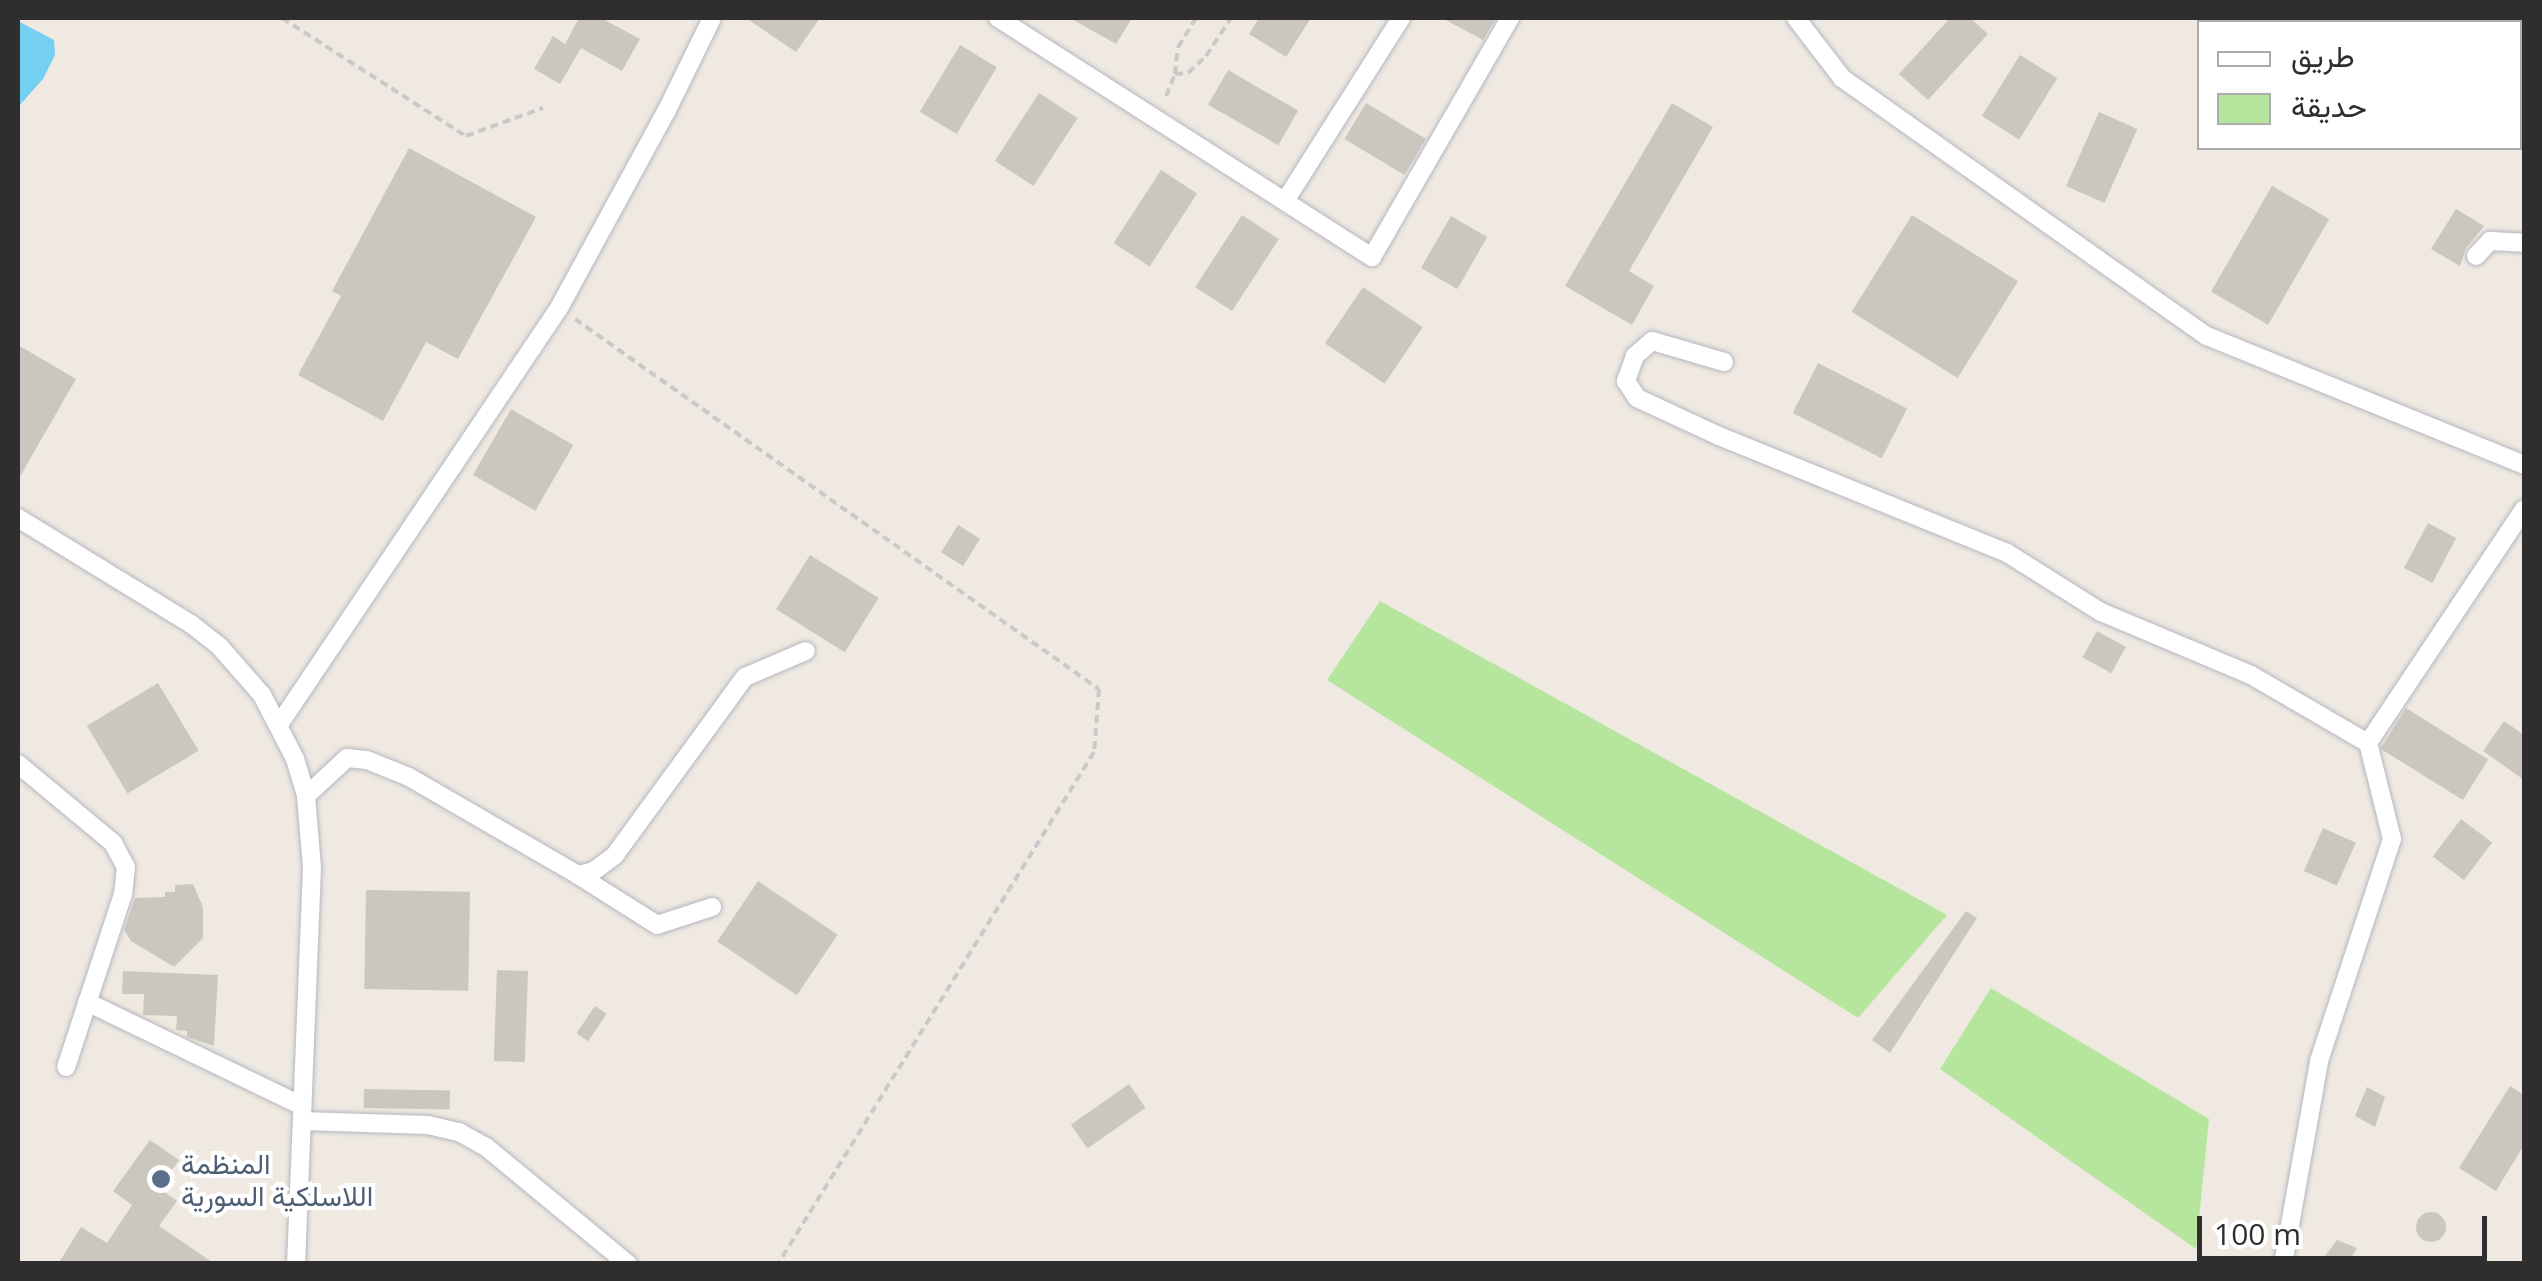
<!DOCTYPE html>
<meta charset="utf-8">
<style>
body{margin:0}
#map{position:relative;width:2542px;height:1281px;overflow:hidden;background:#efe9e1;font-family:"Open Sans",Vazirmatn,sans-serif}
div>[style]{position:absolute}
[style*='--x']{left:calc(var(--x)*1px);top:calc(var(--y)*1px);width:calc(var(--w)*1px);rotate:calc(var(--a)*1deg)}
.green>*{inset:0;background:#b6e59e}
.water>*{inset:0;background:#75cff0}
.building>*{inset:0;background:#cbc7bf;transform-origin:0 0}
.round{border-radius:50%}
.path>*{height:4px;margin-top:-2px;transform-origin:0;background:repeating-linear-gradient(90deg,#c9c9c9 0 8px,transparent 0 13px)}
.roads{filter:drop-shadow(0 0 2px #b4b7c1) drop-shadow(0 0 2px #b4b7c1)}
.street>*{height:18px;margin:-9px;padding:0 9px;transform-origin:9px;border-radius:9px;background:#fff}
.dots>*{width:28px;height:28px;translate:-50% -50%;box-sizing:border-box;border:5px solid #fff;border-radius:50%}
span{translate:-50% -50%;white-space:nowrap;text-align:center;line-height:1.15;-webkit-text-stroke:8px #fff;paint-order:stroke}
.service-label{font-size:28px;color:#4e5e75}
.left{translate:0 -50%;text-align:left}
.frame{position:absolute;inset:0;border:20px solid #2e2e2e;pointer-events:none}
.legend{position:absolute;left:2197px;top:20px;width:325px;height:130px;box-sizing:border-box;background:#fff;border:2px solid #ababab;margin:0;padding:12px 18px;list-style:none;font-size:30px;color:#2e2e2e}
.legend li{display:flex;align-items:center;gap:20px;height:50px}
.legend b{width:50px;border:2px solid #ababab}
.scale{position:absolute;left:2197px;top:1216px;width:290px;height:45px;box-sizing:border-box;border:5px solid #2e2e2e;border-top:0;padding-left:12px;font-size:30px;line-height:35px;white-space:nowrap;color:#2e2e2e;-webkit-text-stroke:8px #fff;paint-order:stroke}
</style>
<div id="map">
<div class="green">
<div style="clip-path:polygon(1380px 601px,1947px 915px,1858px 1018px,1327px 680px)"></div>
<div style="clip-path:polygon(1991px 988px,2209px 1119px,2196px 1249px,1940px 1069px)"></div>
</div>
<div class="water">
<div style="clip-path:polygon(18px 21px,54px 40px,55px 55px,43px 79px,18px 107px)"></div>
</div>
<div class="building">
<div style="clip-path:polygon(579px 18px,601px 18px,640px 39px,622px 71px,581px 48px,560px 84px,534px 69px,553px 36px,565px 44px)"></div>
<div style="clip-path:polygon(746px 18px,820px 18px,796px 52px)"></div>
<div style="clip-path:polygon(1070px 18px,1132px 18px,1116px 44px)"></div>
<div style="clip-path:polygon(1259px 18px,1311px 18px,1286px 57px,1249px 34px)"></div>
<div style="clip-path:polygon(1442px 18px,1496px 18px,1483px 40px)"></div>
<div style="clip-path:polygon(1950px 18px,1970px 18px,1988px 34px,1928px 100px,1899px 74px)"></div>
<div style="left:960px;top:45px;width:43px;height:78px;rotate:31deg"></div>
<div style="left:2020px;top:55px;width:44px;height:72px;rotate:32deg"></div>
<div style="left:1228px;top:70px;width:81px;height:40px;rotate:30deg"></div>
<div style="left:1039px;top:93px;width:46px;height:81px;rotate:33deg"></div>
<div style="left:1366px;top:103px;width:70px;height:42px;rotate:31deg"></div>
<div style="clip-path:polygon(1672px 103px,1713px 127px,1629px 271px,1654px 286px,1632px 325px,1565px 286px)"></div>
<div style="left:2099px;top:112px;width:42px;height:81px;rotate:24deg"></div>
<div style="clip-path:polygon(409px 148px,536px 217px,458px 359px,426px 342px,383px 421px,298px 375px,341px 296px,332px 291px)"></div>
<div style="left:1161px;top:170px;width:43px;height:87px;rotate:33deg"></div>
<div style="left:2272px;top:186px;width:66px;height:122px;rotate:30deg"></div>
<div style="clip-path:polygon(2456px 209px,2484px 226px,2466px 248px,2460px 266px,2431px 249px)"></div>
<div style="left:1242px;top:215px;width:44px;height:86px;rotate:33deg"></div>
<div style="left:1912px;top:215px;width:125px;height:114px;rotate:32deg"></div>
<div style="left:1451px;top:216px;width:42px;height:60px;rotate:30deg"></div>
<div style="left:1363px;top:287px;width:72px;height:68px;rotate:34deg"></div>
<div style="clip-path:polygon(18px 345px,76px 379px,18px 480px)"></div>
<div style="left:1818px;top:363px;width:100px;height:56px;rotate:27deg"></div>
<div style="left:511px;top:409px;width:72px;height:76px;rotate:30deg"></div>
<div style="left:2428px;top:523px;width:32px;height:51px;rotate:28deg"></div>
<div style="left:958px;top:525px;width:26px;height:32px;rotate:32deg"></div>
<div style="left:810px;top:555px;width:81px;height:64px;rotate:32deg"></div>
<div style="left:2097px;top:631px;width:33px;height:30px;rotate:29deg"></div>
<div style="left:158px;top:683px;width:79px;height:83px;rotate:59deg"></div>
<div style="left:2406px;top:708px;width:97px;height:48px;rotate:32deg"></div>
<div style="clip-path:polygon(2504px 721px,2524px 735px,2524px 780px,2483px 751px)"></div>
<div style="left:2461px;top:819px;width:39px;height:47px;rotate:37deg"></div>
<div style="left:2323px;top:828px;width:36px;height:47px;rotate:24deg"></div>
<div style="left:758px;top:881px;width:96px;height:73px;rotate:34deg"></div>
<div style="clip-path:polygon(193px 884px,203px 907px,203px 938px,174px 967px,131px 941px,124px 930px,135px 898px,165px 897px,165px 892px,175px 892px,175px 885px)"></div>
<div style="left:366px;top:890px;width:104px;height:99px;rotate:1deg"></div>
<div style="clip-path:polygon(1966px 911px,1977px 918px,1890px 1053px,1872px 1040px)"></div>
<div style="left:497px;top:970px;width:31px;height:91px;rotate:2deg"></div>
<div style="clip-path:polygon(123px 971px,218px 975px,214px 1046px,187px 1037px,187px 1031px,176px 1030px,177px 1016px,143px 1015px,144px 994px,122px 994px)"></div>
<div style="left:595px;top:1006px;width:14px;height:33px;rotate:34deg"></div>
<div style="left:1129px;top:1084px;width:29px;height:71px;rotate:55deg"></div>
<div style="clip-path:polygon(2510px 1086px,2524px 1095px,2524px 1145px,2496px 1191px,2459px 1168px)"></div>
<div style="clip-path:polygon(2367px 1087px,2385px 1097px,2375px 1127px,2355px 1116px)"></div>
<div style="left:364px;top:1089px;width:86px;height:19px;rotate:1deg"></div>
<div style="clip-path:polygon(150px 1140px,179px 1160px,159px 1188px,177px 1201px,159px 1226px,215px 1264px,58px 1264px,81px 1227px,107px 1243px,132px 1205px,113px 1191px)"></div>
<div class="round" style="left:2416px;top:1212px;width:30px;height:30px"></div>
<div style="clip-path:polygon(2337px 1240px,2357px 1248px,2347px 1264px,2319px 1264px)"></div>
</div>
<div class="path">
<div style="--x:282;--y:18;--w:219;--a:32.7"></div>
<div style="--x:466;--y:136;--w:82;--a:-20"></div>
<div style="--x:1175;--y:74;--w:13;--a:-4"></div>
<div style="--x:1188;--y:73;--w:25;--a:-43"></div>
<div style="--x:1206;--y:56;--w:45;--a:-56.7"></div>
<div style="--x:1166;--y:96;--w:24;--a:-68"></div>
<div style="--x:1175;--y:74;--w:27;--a:-84"></div>
<div style="--x:1178;--y:47;--w:34;--a:-58"></div>
<div style="--x:575;--y:319;--w:641;--a:35.23"></div>
<div style="--x:1099;--y:689;--w:63;--a:94.5"></div>
<div style="--x:1094;--y:752;--w:602;--a:121.68"></div>
</div>
<div class="roads">
<div class="street">
<div style="--x:998;--y:18;--w:444;--a:32.6"></div>
<div style="--x:1372;--y:257;--w:276;--a:-60"></div>
<div style="--x:1796;--y:18;--w:76;--a:52.5"></div>
<div style="--x:1842;--y:78;--w:447;--a:35.3"></div>
<div style="--x:2207;--y:336;--w:342;--a:22.1"></div>
<div style="--x:2494;--y:22;--w:4;--a:-63"></div>
<div style="--x:2520;--y:94;--w:5;--a:37"></div>
<div style="--x:1285;--y:201;--w:217;--a:-57.6"></div>
<div style="--x:2476;--y:256;--w:21;--a:-47"></div>
<div style="--x:2490;--y:241;--w:34;--a:3"></div>
<div style="--x:1724;--y:362;--w:75;--a:-163.7"></div>
<div style="--x:1652;--y:341;--w:23;--a:139"></div>
<div style="--x:1635;--y:356;--w:27;--a:110"></div>
<div style="--x:1626;--y:381;--w:20;--a:57"></div>
<div style="--x:1637;--y:398;--w:90;--a:24.9"></div>
<div style="--x:1719;--y:436;--w:311;--a:22.1"></div>
<div style="--x:2007;--y:553;--w:111;--a:32.1"></div>
<div style="--x:2101;--y:612;--w:163;--a:22.8"></div>
<div style="--x:2251;--y:675;--w:135;--a:30.2"></div>
<div style="--x:18;--y:518;--w:203;--a:31.5"></div>
<div style="--x:191;--y:624;--w:37;--a:38"></div>
<div style="--x:220;--y:647;--w:64;--a:48.8"></div>
<div style="--x:262;--y:695;--w:72;--a:62.7"></div>
<div style="--x:295;--y:759;--w:39;--a:73"></div>
<div style="--x:306;--y:796;--w:71;--a:85.2"></div>
<div style="--x:312;--y:867;--w:397;--a:92.3"></div>
<div style="--x:280;--y:723;--w:500;--a:-56.09"></div>
<div style="--x:559;--y:308;--w:226;--a:-61.4"></div>
<div style="--x:667;--y:110;--w:102;--a:-63.9"></div>
<div style="--x:18;--y:764;--w:124;--a:39.7"></div>
<div style="--x:113;--y:843;--w:27;--a:62"></div>
<div style="--x:126;--y:867;--w:27;--a:96"></div>
<div style="--x:123;--y:894;--w:182;--a:108.2"></div>
<div style="--x:306;--y:796;--w:56;--a:-42.8"></div>
<div style="--x:347;--y:758;--w:20;--a:6"></div>
<div style="--x:367;--y:760;--w:45;--a:22"></div>
<div style="--x:409;--y:777;--w:195;--a:30.1"></div>
<div style="--x:578;--y:875;--w:16;--a:-14"></div>
<div style="--x:594;--y:871;--w:26;--a:-37"></div>
<div style="--x:615;--y:855;--w:220;--a:-53.9"></div>
<div style="--x:745;--y:677;--w:66;--a:-23.1"></div>
<div style="--x:578;--y:875;--w:93;--a:32.3"></div>
<div style="--x:657;--y:925;--w:58;--a:-18.1"></div>
<div style="--x:87;--y:1002;--w:239;--a:25.8"></div>
<div style="--x:302;--y:1121;--w:126;--a:1.8"></div>
<div style="--x:428;--y:1125;--w:32;--a:13"></div>
<div style="--x:459;--y:1132;--w:31;--a:29"></div>
<div style="--x:486;--y:1147;--w:184;--a:39.5"></div>
<div style="--x:2283;--y:1264;--w:206;--a:-79.9"></div>
<div style="--x:2319;--y:1061;--w:234;--a:-71.8"></div>
<div style="--x:2392;--y:839;--w:99;--a:-104"></div>
<div style="--x:2368;--y:743;--w:281;--a:-56.3"></div>
</div>
</div>
<div class="dots">
<div style="left:161px;top:1179px;background:#5c6f8a"></div>
</div>
<div class="service-label">
<span class="left" style="left:181px;top:1179px">المنظمة<br>اللاسلكية السورية</span>
</div>
<div class="frame"></div>
<ul class="legend">
<li><b style="height:12px;background:#fff"></b>طريق</li>
<li><b style="height:28px;background:#b6e59e"></b>حديقة</li>
</ul>
<div class="scale">100 m</div>
</div>
